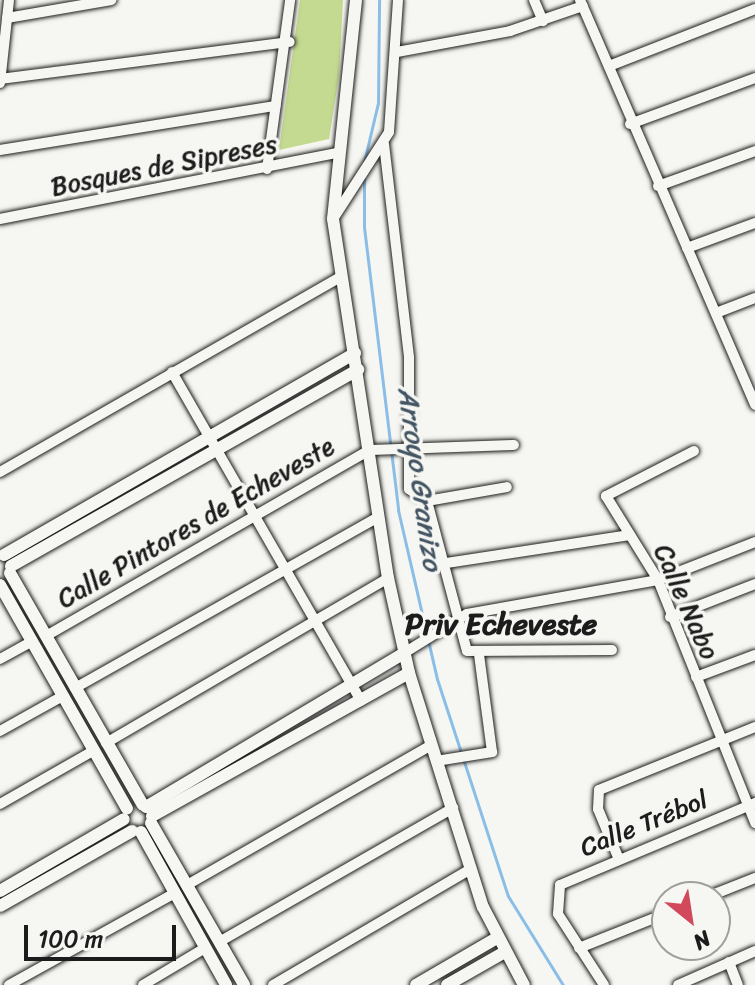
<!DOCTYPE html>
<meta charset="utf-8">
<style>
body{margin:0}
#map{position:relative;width:755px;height:985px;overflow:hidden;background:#f6f6f2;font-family:Sriracha,sans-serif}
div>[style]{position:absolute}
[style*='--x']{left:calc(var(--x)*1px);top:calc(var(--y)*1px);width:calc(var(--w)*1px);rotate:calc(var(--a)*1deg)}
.green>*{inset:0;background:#c4da90}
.stream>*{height:3px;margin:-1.5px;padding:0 1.5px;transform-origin:1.5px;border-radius:1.5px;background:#8bbee7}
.roads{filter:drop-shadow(0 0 2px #1c1c1c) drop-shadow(0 0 2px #1c1c1c)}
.minor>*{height:10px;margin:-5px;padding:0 5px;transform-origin:5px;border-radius:5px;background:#f6f6f2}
.tertiary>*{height:12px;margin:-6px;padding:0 6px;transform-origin:6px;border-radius:6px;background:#f6f6f2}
span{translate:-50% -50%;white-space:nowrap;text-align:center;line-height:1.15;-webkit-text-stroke:7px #f6f6f2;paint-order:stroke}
.street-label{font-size:26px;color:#1c1c1c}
.water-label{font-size:28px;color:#435563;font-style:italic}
.quarter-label{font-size:30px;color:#1c1c1c;font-weight:700}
.north{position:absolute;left:651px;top:881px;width:80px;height:80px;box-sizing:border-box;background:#f6f6f2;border:2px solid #9f9f9c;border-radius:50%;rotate:150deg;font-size:22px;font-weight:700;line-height:32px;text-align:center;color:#1c1c1c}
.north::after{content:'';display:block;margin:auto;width:28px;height:36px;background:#d1495b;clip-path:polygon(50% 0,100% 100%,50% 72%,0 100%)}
.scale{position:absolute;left:24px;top:925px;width:152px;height:36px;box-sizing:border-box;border:4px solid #1c1c1c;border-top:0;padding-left:10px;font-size:24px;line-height:28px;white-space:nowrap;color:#1c1c1c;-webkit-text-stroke:6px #f6f6f2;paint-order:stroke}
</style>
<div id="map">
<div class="green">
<div style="clip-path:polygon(300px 0,343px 0,339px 76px,329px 139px,279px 150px)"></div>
</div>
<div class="stream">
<div style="--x:364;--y:162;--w:61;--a:-76.7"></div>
<div style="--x:378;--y:103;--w:103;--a:-89.4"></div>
<div style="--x:364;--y:177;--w:50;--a:90"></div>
<div style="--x:364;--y:227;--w:285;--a:83.1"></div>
<div style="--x:398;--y:510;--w:173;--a:77"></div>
<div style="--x:437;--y:679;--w:228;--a:71.9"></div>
<div style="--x:508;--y:896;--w:105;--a:58.3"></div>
</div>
<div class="roads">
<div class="minor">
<div style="--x:534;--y:0;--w:23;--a:67"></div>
<div style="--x:580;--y:0;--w:441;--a:66.6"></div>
<div style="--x:7;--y:18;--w:106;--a:-9.8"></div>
<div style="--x:397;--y:52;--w:115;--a:-10.5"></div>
<div style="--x:510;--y:31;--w:77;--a:-18.9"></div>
<div style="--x:609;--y:66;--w:157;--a:-21.3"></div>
<div style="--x:0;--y:79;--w:292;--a:-7.3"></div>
<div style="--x:0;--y:83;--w:83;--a:-83.8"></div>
<div style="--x:630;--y:124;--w:133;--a:-20.2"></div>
<div style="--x:384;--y:144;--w:215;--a:83.3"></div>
<div style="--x:409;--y:358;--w:131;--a:90"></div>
<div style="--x:409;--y:489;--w:22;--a:34"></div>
<div style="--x:0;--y:150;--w:279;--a:-9.1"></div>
<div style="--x:267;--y:169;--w:171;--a:-82.2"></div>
<div style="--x:658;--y:186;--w:103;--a:-19.8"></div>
<div style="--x:0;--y:219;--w:341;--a:-11.1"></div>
<div style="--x:333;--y:219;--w:103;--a:-57.2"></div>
<div style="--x:389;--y:132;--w:132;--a:-86.1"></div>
<div style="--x:687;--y:248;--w:72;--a:-20.2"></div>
<div style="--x:716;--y:313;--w:42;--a:-21"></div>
<div style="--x:172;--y:372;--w:379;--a:60.1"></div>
<div style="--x:694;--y:451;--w:99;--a:152.9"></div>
<div style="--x:606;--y:496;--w:99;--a:58.2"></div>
<div style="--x:658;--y:580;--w:262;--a:68.2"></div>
<div style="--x:0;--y:472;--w:393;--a:-29.8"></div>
<div style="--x:427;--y:501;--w:155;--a:75.1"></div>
<div style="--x:467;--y:651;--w:145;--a:-0.4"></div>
<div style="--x:427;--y:501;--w:81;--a:-9.9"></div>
<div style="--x:440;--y:564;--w:192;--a:-8.7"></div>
<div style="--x:670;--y:617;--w:91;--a:-21.2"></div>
<div style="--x:46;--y:636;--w:373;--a:-29.9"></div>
<div style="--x:369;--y:450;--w:145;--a:-2"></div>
<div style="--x:404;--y:653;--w:74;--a:-31.8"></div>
<div style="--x:467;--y:614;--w:194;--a:-10.1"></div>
<div style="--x:658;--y:580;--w:104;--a:-21.4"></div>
<div style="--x:0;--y:659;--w:35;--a:-29"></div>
<div style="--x:696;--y:677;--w:63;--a:-20.4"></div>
<div style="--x:75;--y:688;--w:349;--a:-29.4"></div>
<div style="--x:0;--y:731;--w:70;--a:-29.1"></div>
<div style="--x:106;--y:743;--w:327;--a:-30.3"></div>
<div style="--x:436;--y:761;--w:57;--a:-9.1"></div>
<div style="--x:492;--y:752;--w:98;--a:-97.6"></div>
<div style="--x:0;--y:804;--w:107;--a:-29.7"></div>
<div style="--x:618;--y:857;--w:52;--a:-112.6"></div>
<div style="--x:598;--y:809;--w:19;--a:-87"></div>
<div style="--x:599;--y:790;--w:168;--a:-22"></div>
<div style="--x:187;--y:885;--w:281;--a:-29.8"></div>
<div style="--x:707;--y:897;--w:52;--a:-21.6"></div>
<div style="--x:219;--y:942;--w:270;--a:-29.8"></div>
<div style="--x:579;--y:948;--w:95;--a:-21.7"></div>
<div style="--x:729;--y:962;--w:25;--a:69"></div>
<div style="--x:9;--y:985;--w:190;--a:-29"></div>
<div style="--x:143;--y:985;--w:72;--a:-30.8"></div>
<div style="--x:273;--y:985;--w:229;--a:-30.4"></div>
<div style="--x:604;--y:985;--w:85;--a:-122.9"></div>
<div style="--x:558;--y:914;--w:29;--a:-86"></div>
<div style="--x:560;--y:885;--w:212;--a:-22.8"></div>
<div style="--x:678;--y:985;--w:84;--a:-23.8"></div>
</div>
<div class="tertiary">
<div style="--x:356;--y:0;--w:220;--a:96"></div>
<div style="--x:333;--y:219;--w:363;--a:81.3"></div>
<div style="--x:388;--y:578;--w:97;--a:77.5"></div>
<div style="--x:409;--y:673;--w:245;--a:72.5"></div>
<div style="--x:483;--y:907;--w:88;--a:62.3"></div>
<div style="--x:4;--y:555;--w:405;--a:-29.9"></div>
<div style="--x:11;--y:566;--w:399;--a:-29.5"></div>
<div style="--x:10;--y:573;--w:267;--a:60.2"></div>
<div style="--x:0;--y:585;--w:257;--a:60.4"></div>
<div style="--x:146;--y:807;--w:300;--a:-30.8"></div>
<div style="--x:152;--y:816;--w:294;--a:-29.1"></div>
<div style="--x:151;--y:823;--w:187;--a:60.1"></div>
<div style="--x:141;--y:832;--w:175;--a:60.9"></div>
<div style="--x:0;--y:891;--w:143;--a:-30.1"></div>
<div style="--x:0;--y:906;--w:152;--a:-29.6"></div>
<div style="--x:416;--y:985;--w:91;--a:-30.2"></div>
<div style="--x:447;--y:985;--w:64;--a:-29.7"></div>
</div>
</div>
<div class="street-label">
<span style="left:164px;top:166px;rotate:-11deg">Bosques de Sipreses</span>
<span style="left:196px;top:523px;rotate:-30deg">Calle Pintores de Echeveste</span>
<span style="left:686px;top:602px;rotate:66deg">Calle Nabo</span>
<span style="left:644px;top:824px;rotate:-22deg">Calle Trébol</span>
</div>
<div class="water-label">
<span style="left:420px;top:479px;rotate:82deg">Arroyo Granizo</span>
</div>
<div class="quarter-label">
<span style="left:501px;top:624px">Priv Echeveste</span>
</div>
<div class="north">N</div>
<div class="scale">100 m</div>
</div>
